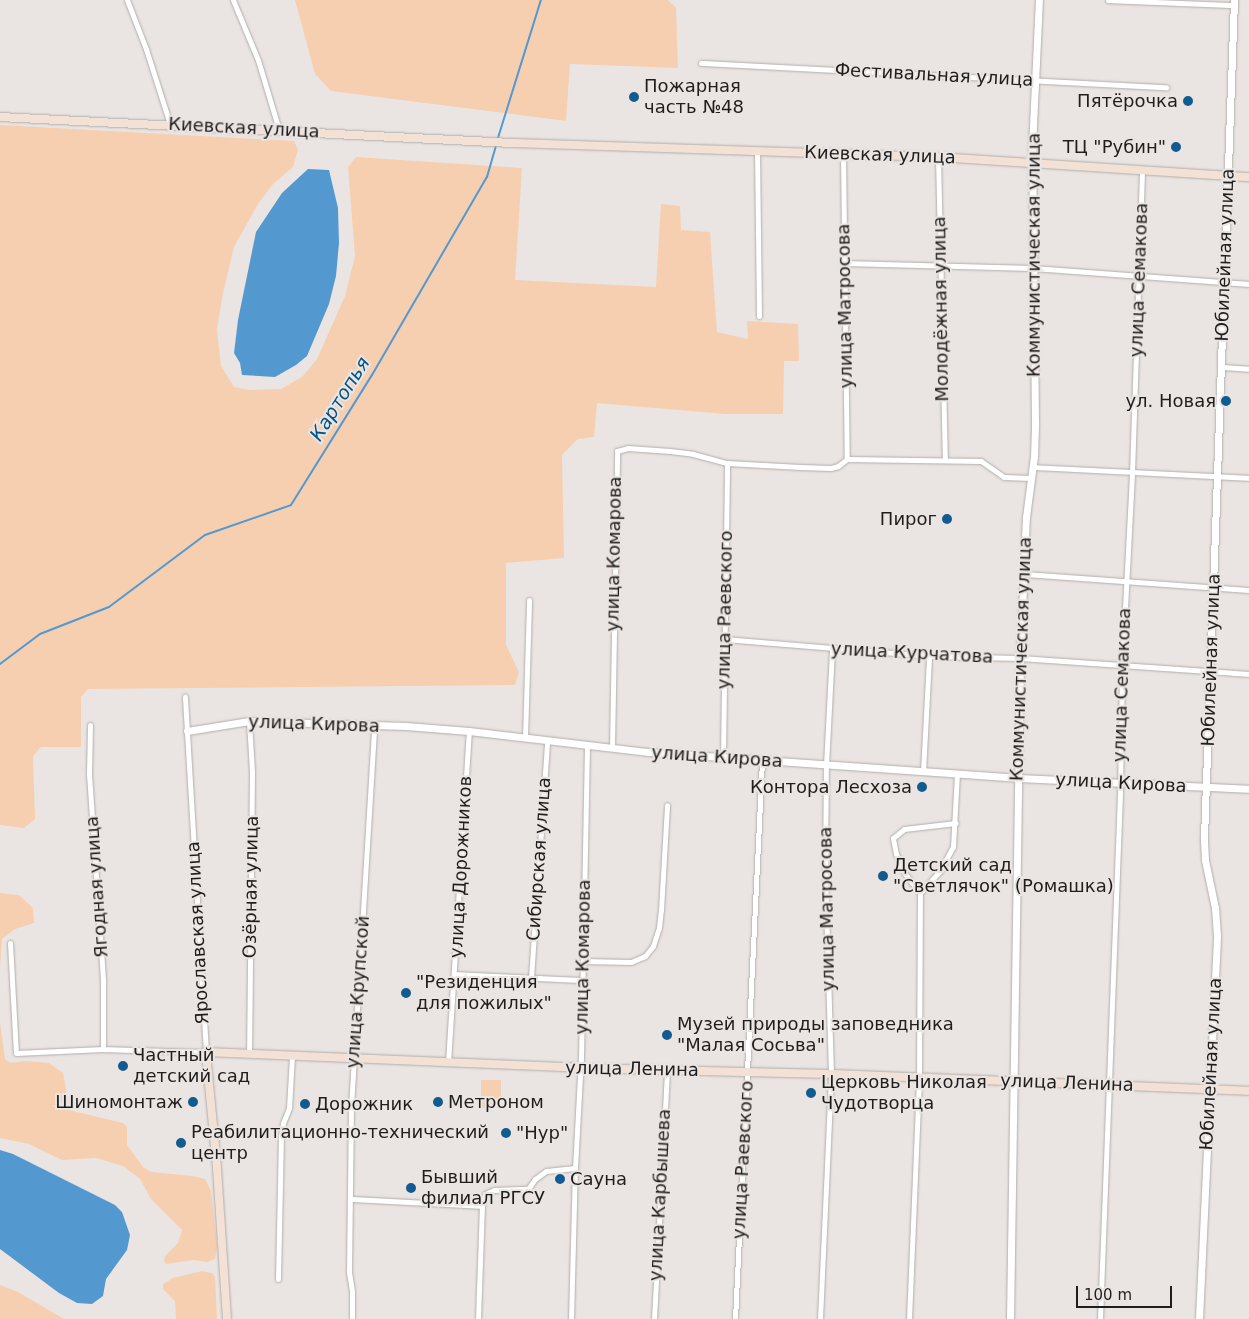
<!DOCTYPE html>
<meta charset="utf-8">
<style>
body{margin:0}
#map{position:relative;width:1249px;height:1319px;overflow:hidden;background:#eae5e2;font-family:"DejaVu Sans",sans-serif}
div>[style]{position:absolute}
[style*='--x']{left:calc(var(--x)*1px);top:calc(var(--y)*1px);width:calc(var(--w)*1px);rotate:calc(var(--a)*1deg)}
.green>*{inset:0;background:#f6cfb0;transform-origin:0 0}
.water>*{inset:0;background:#5498d0}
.stream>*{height:2px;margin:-1px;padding:0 1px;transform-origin:1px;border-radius:1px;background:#5498d0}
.roads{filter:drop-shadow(0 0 1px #b2adaa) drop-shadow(0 0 1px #b2adaa)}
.minor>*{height:5px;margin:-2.5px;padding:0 2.5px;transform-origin:2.5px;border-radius:2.5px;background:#fff}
.tertiary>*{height:7px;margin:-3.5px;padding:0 3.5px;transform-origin:3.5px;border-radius:3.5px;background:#fff}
.secondary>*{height:8px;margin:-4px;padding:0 4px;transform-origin:4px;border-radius:4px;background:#f2e1d4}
.dots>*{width:14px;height:14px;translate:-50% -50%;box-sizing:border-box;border:2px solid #eae5e2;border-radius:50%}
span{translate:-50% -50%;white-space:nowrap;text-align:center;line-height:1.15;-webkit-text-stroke:4px #eae5e2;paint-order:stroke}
.street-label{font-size:18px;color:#201e1d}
.poi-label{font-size:18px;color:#201e1d}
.left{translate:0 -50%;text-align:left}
.right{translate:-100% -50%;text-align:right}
.water-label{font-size:19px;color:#005489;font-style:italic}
.scale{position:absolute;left:1076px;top:1286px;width:96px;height:22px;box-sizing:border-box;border:2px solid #201e1d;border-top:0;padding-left:6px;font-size:15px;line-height:18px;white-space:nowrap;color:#201e1d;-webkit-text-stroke:4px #eae5e2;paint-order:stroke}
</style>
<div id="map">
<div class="green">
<div style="clip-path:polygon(295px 0,668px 0,676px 8px,678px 68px,570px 64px,566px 121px,331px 91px,315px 74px)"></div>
<div style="clip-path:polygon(0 125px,294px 141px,298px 150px,293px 167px,273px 184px,258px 204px,234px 247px,223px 293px,217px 329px,221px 366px,234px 387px,250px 390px,281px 389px,302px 377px,317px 359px,345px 296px,355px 256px,348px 167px,356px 157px,522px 168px,515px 280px,656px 287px,661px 204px,680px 206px,681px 230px,710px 232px,717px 332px,748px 339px,747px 321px,798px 324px,799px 361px,784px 361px,783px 414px,725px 414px,597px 403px,594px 437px,578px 439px,562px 455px,564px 558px,506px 563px,506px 645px,519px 672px,515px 685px,88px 689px,81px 697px,81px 747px,41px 747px,33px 756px,35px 819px,24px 828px,0 825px)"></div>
<div style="clip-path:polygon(0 893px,19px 895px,33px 908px,34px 923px,15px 929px,2px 939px,0 966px)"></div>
<div style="clip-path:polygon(0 1022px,5px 1059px,10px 1063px,25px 1061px,49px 1063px,63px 1073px,68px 1101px,52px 1106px,123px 1123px,127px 1127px,127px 1145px,143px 1167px,151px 1172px,193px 1176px,205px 1179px,211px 1191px,217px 1246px,215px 1259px,207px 1262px,193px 1260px,166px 1264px,164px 1261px,165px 1256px,178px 1243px,182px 1230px,151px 1199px,140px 1179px,123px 1166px,96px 1158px,62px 1160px,29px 1144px,0 1138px)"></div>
<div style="left:481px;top:1080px;width:20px;height:28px"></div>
<div style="clip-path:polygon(202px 1271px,212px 1273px,215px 1277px,217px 1319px,176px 1319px,175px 1301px,163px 1289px,163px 1284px,173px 1278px)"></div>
<div style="clip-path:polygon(0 1285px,18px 1292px,64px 1319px,0 1319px)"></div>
</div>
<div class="water">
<div style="clip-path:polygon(308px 169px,329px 170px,338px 208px,339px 243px,336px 276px,329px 304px,307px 356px,296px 365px,275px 377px,242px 375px,240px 363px,234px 353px,238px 320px,256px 232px,282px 193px)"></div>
<div style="clip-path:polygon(0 1150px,13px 1154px,115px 1205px,122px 1212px,130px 1235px,127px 1250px,106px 1279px,103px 1296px,92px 1304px,77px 1303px,59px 1293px,0 1249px)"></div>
</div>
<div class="stream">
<div style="--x:497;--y:141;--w:148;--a:-72.7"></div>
<div style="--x:0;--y:664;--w:50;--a:-36.9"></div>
<div style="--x:40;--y:634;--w:74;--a:-21.4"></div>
<div style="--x:109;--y:607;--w:120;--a:-36.9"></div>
<div style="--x:205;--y:535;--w:91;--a:-19.2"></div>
<div style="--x:291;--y:505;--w:153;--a:-58.1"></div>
<div style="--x:372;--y:375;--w:229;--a:-59.9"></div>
<div style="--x:487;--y:177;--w:32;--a:-74"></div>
</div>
<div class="roads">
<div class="minor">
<div style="--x:127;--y:0;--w:53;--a:68.8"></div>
<div style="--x:146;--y:49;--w:79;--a:72.3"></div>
<div style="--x:233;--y:0;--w:65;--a:67.4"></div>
<div style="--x:258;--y:60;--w:73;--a:73.3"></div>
<div style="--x:1108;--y:0;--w:126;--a:2.3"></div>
<div style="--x:701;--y:63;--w:466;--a:3"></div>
<div style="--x:757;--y:150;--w:166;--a:89.3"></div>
<div style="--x:843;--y:153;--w:306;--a:89.3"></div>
<div style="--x:938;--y:157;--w:303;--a:88.7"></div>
<div style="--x:844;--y:263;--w:189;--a:1.5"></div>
<div style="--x:1033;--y:268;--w:217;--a:4.2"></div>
<div style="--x:1222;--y:367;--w:27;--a:4"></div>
<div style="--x:1033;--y:467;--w:216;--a:2.9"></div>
<div style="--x:1024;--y:574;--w:226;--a:4.1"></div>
<div style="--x:724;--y:639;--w:206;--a:4.7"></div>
<div style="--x:929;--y:656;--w:91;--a:1.3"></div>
<div style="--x:1020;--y:658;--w:230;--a:4"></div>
<div style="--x:249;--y:721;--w:51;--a:86.6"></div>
<div style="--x:252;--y:772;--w:282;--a:90.6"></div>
<div style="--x:90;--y:725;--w:49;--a:91.2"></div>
<div style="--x:89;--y:774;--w:205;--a:86.1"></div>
<div style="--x:103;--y:979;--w:70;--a:90"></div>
<div style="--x:525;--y:738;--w:138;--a:-88.3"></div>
<div style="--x:612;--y:748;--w:297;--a:-89"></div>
<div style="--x:617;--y:451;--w:11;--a:-15"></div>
<div style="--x:628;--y:448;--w:42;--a:4.1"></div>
<div style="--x:670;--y:451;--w:23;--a:7"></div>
<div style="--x:693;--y:454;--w:35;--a:15"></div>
<div style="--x:727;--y:463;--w:73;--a:3.1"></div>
<div style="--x:800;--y:467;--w:31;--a:2"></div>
<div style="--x:831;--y:468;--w:7;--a:-16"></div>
<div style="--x:838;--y:466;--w:11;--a:-38"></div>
<div style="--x:847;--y:459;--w:134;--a:0.9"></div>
<div style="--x:981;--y:461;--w:28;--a:35"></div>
<div style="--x:1004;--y:477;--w:27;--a:2"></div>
<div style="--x:723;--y:757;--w:294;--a:-89.2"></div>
<div style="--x:923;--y:772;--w:116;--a:-87"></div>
<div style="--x:920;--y:893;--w:24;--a:-128"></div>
<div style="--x:905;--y:874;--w:22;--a:-114"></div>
<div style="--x:896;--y:854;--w:16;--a:-101"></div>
<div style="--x:893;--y:838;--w:14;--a:-39"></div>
<div style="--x:904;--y:829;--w:52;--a:-6.6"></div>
<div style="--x:10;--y:943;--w:110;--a:86.9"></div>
<div style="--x:16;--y:1053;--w:87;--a:-2.6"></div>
<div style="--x:103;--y:1049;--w:103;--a:1.7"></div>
<div style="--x:206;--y:1052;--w:356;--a:-93.4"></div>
<div style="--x:583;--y:961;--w:48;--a:1.2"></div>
<div style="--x:631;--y:962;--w:15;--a:-23"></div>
<div style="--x:645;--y:956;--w:13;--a:-51"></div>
<div style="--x:653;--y:946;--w:19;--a:-72"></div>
<div style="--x:659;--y:928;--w:18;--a:-84"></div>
<div style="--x:661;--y:910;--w:105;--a:-86.7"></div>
<div style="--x:455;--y:974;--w:128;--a:2.7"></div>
<div style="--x:531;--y:978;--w:238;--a:-86.1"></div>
<div style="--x:448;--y:1063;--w:333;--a:-86.4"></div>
<div style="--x:350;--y:1199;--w:132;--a:3"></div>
<div style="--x:278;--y:1279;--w:143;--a:-88.8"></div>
<div style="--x:281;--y:1136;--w:13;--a:-81"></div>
<div style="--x:283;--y:1123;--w:16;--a:-68"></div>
<div style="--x:289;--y:1108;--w:52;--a:-86.7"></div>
<div style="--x:352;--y:1319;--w:28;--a:-90"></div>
<div style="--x:352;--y:1291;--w:20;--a:-99"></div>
<div style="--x:349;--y:1271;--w:164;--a:-89.3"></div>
<div style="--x:351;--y:1107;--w:382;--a:-86.5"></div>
<div style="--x:478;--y:1319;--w:113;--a:-88"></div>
<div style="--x:482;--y:1206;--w:12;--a:-76"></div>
<div style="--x:485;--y:1194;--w:10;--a:-24"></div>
<div style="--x:494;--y:1190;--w:34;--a:-2"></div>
<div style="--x:528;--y:1189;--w:12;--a:-55"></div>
<div style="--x:535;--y:1179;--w:14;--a:-36"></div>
<div style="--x:546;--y:1171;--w:29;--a:-6"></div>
<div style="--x:571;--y:1319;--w:151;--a:-88.5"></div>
<div style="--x:575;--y:1168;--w:110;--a:-86.9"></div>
<div style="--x:581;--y:1058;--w:313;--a:-88.9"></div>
<div style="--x:654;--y:1319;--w:249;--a:-87"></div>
<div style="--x:735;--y:1319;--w:560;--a:-87.23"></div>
<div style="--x:820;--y:1319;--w:245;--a:-87.4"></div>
<div style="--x:831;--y:1074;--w:203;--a:-91.7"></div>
<div style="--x:825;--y:871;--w:106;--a:-89.5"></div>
<div style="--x:826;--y:765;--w:116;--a:-87"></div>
<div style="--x:909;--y:1319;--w:242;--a:-87.6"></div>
<div style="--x:919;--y:1077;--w:184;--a:-89.7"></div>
<div style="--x:920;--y:893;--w:30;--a:-48"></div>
<div style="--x:940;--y:871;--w:27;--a:-62"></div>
<div style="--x:953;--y:847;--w:73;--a:-86.9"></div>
<div style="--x:1100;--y:1319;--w:525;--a:-87.82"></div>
<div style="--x:1120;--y:794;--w:129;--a:-89.1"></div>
<div style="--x:1122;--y:665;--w:192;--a:-87"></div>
<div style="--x:1132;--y:473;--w:303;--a:-88.1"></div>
</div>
<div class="tertiary">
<div style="--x:187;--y:731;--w:63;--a:-9.2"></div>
<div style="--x:249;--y:721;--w:157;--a:1.8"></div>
<div style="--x:406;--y:726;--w:63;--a:4.5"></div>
<div style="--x:469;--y:731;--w:181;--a:6.7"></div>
<div style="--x:649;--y:752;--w:369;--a:4"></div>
<div style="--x:1017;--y:778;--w:232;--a:2.7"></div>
<div style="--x:1010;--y:1319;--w:661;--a:-89.13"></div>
<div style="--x:1020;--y:658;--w:141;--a:-87.6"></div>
<div style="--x:1026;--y:517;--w:62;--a:-82.5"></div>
<div style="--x:1034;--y:456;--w:33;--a:-88"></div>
<div style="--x:1035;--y:423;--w:276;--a:-90.6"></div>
<div style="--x:1032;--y:147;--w:147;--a:-87.3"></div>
<div style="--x:1199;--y:1319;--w:383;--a:-87.3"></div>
<div style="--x:1217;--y:936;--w:28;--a:-94"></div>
<div style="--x:1215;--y:908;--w:49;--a:-101.8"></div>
<div style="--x:1205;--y:860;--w:22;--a:-93"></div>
<div style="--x:1204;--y:838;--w:839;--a:-87.95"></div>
</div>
<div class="secondary">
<div style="--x:0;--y:117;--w:512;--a:2.91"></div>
<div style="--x:511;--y:143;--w:427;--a:1.9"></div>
<div style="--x:938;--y:157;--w:312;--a:3.7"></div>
<div style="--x:227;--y:1319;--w:152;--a:-93.8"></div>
<div style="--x:217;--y:1167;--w:116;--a:-95.5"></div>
<div style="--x:206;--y:1052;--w:375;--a:2.4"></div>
<div style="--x:581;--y:1068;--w:250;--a:1.4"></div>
<div style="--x:831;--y:1074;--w:418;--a:2.3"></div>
</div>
</div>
<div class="dots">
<div style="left:634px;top:97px;background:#125b8f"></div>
<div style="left:1188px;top:101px;background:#125b8f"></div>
<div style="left:1176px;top:147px;background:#125b8f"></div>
<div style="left:1226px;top:401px;background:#125b8f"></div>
<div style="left:947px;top:519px;background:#125b8f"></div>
<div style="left:922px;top:787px;background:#125b8f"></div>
<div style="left:883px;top:876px;background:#125b8f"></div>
<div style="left:406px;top:993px;background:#125b8f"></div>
<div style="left:667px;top:1035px;background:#125b8f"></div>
<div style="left:123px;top:1066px;background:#125b8f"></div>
<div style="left:811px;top:1093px;background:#125b8f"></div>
<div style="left:193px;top:1102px;background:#125b8f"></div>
<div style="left:438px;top:1102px;background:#125b8f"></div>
<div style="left:305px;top:1104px;background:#125b8f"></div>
<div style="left:506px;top:1133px;background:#125b8f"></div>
<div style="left:181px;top:1143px;background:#125b8f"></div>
<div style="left:560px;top:1179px;background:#125b8f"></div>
<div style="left:411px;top:1188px;background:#125b8f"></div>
</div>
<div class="street-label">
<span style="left:934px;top:75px;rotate:3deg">Фестивальная улица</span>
<span style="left:244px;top:128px;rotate:3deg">Киевская улица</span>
<span style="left:880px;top:155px;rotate:2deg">Киевская улица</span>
<span style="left:1034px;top:255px;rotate:-90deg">Коммунистическая улица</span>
<span style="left:1225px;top:255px;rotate:-88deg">Юбилейная улица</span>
<span style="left:1139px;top:280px;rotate:-88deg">улица Семакова</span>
<span style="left:845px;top:306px;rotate:-91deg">улица Матросова</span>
<span style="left:941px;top:309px;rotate:-91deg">Молодёжная улица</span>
<span style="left:614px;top:554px;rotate:-89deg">улица Комарова</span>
<span style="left:725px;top:610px;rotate:-89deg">улица Раевского</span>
<span style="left:912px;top:653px;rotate:3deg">улица Курчатова</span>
<span style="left:1021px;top:659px;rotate:-88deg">Коммунистическая улица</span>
<span style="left:1211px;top:660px;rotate:-88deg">Юбилейная улица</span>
<span style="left:1122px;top:685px;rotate:-88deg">улица Семакова</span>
<span style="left:314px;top:724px;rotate:2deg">улица Кирова</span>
<span style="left:717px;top:757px;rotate:4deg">улица Кирова</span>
<span style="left:1121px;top:783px;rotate:3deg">улица Кирова</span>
<span style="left:539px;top:859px;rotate:-86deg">Сибирская улица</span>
<span style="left:461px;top:867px;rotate:-87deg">улица Дорожников</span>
<span style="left:97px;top:887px;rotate:-94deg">Ягодная улица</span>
<span style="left:251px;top:887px;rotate:-89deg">Озёрная улица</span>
<span style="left:827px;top:909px;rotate:-91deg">улица Матросова</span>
<span style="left:198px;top:933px;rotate:-93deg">Ярославская улица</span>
<span style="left:583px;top:957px;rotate:-89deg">улица Комарова</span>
<span style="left:358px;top:992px;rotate:-86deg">улица Крупской</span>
<span style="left:1211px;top:1064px;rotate:-87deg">Юбилейная улица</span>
<span style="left:632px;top:1069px;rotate:1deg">улица Ленина</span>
<span style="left:1067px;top:1083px;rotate:2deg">улица Ленина</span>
<span style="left:743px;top:1160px;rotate:-87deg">улица Раевского</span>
<span style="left:660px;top:1195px;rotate:-87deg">улица Карбышева</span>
</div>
<div class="poi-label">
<span class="left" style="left:644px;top:97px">Пожарная<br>часть №48</span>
<span class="right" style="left:1178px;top:101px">Пятёрочка</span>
<span class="right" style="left:1166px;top:147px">ТЦ "Рубин"</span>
<span class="right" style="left:1216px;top:401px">ул. Новая</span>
<span class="right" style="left:937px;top:519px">Пирог</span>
<span class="right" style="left:912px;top:787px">Контора Лесхоза</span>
<span class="left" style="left:893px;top:876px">Детский сад<br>"Светлячок" (Ромашка)</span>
<span class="left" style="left:416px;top:993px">"Резиденция<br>для пожилых"</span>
<span class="left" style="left:677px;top:1035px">Музей природы заповедника<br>"Малая Сосьва"</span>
<span class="left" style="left:133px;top:1066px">Частный<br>детский сад</span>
<span class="left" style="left:821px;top:1093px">Церковь Николая<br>Чудотворца</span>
<span class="right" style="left:183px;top:1102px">Шиномонтаж</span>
<span class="left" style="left:448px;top:1102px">Метроном</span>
<span class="left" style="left:315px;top:1104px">Дорожник</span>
<span class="left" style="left:191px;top:1143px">Реабилитационно-технический<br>центр</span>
<span class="left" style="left:516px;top:1133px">"Нур"</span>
<span class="left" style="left:421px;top:1188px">Бывший<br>филиал РГСУ</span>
<span class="left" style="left:570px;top:1179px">Сауна</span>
</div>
<div class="water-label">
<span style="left:340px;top:399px;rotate:-58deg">Картопья</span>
</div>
<div class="scale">100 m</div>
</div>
